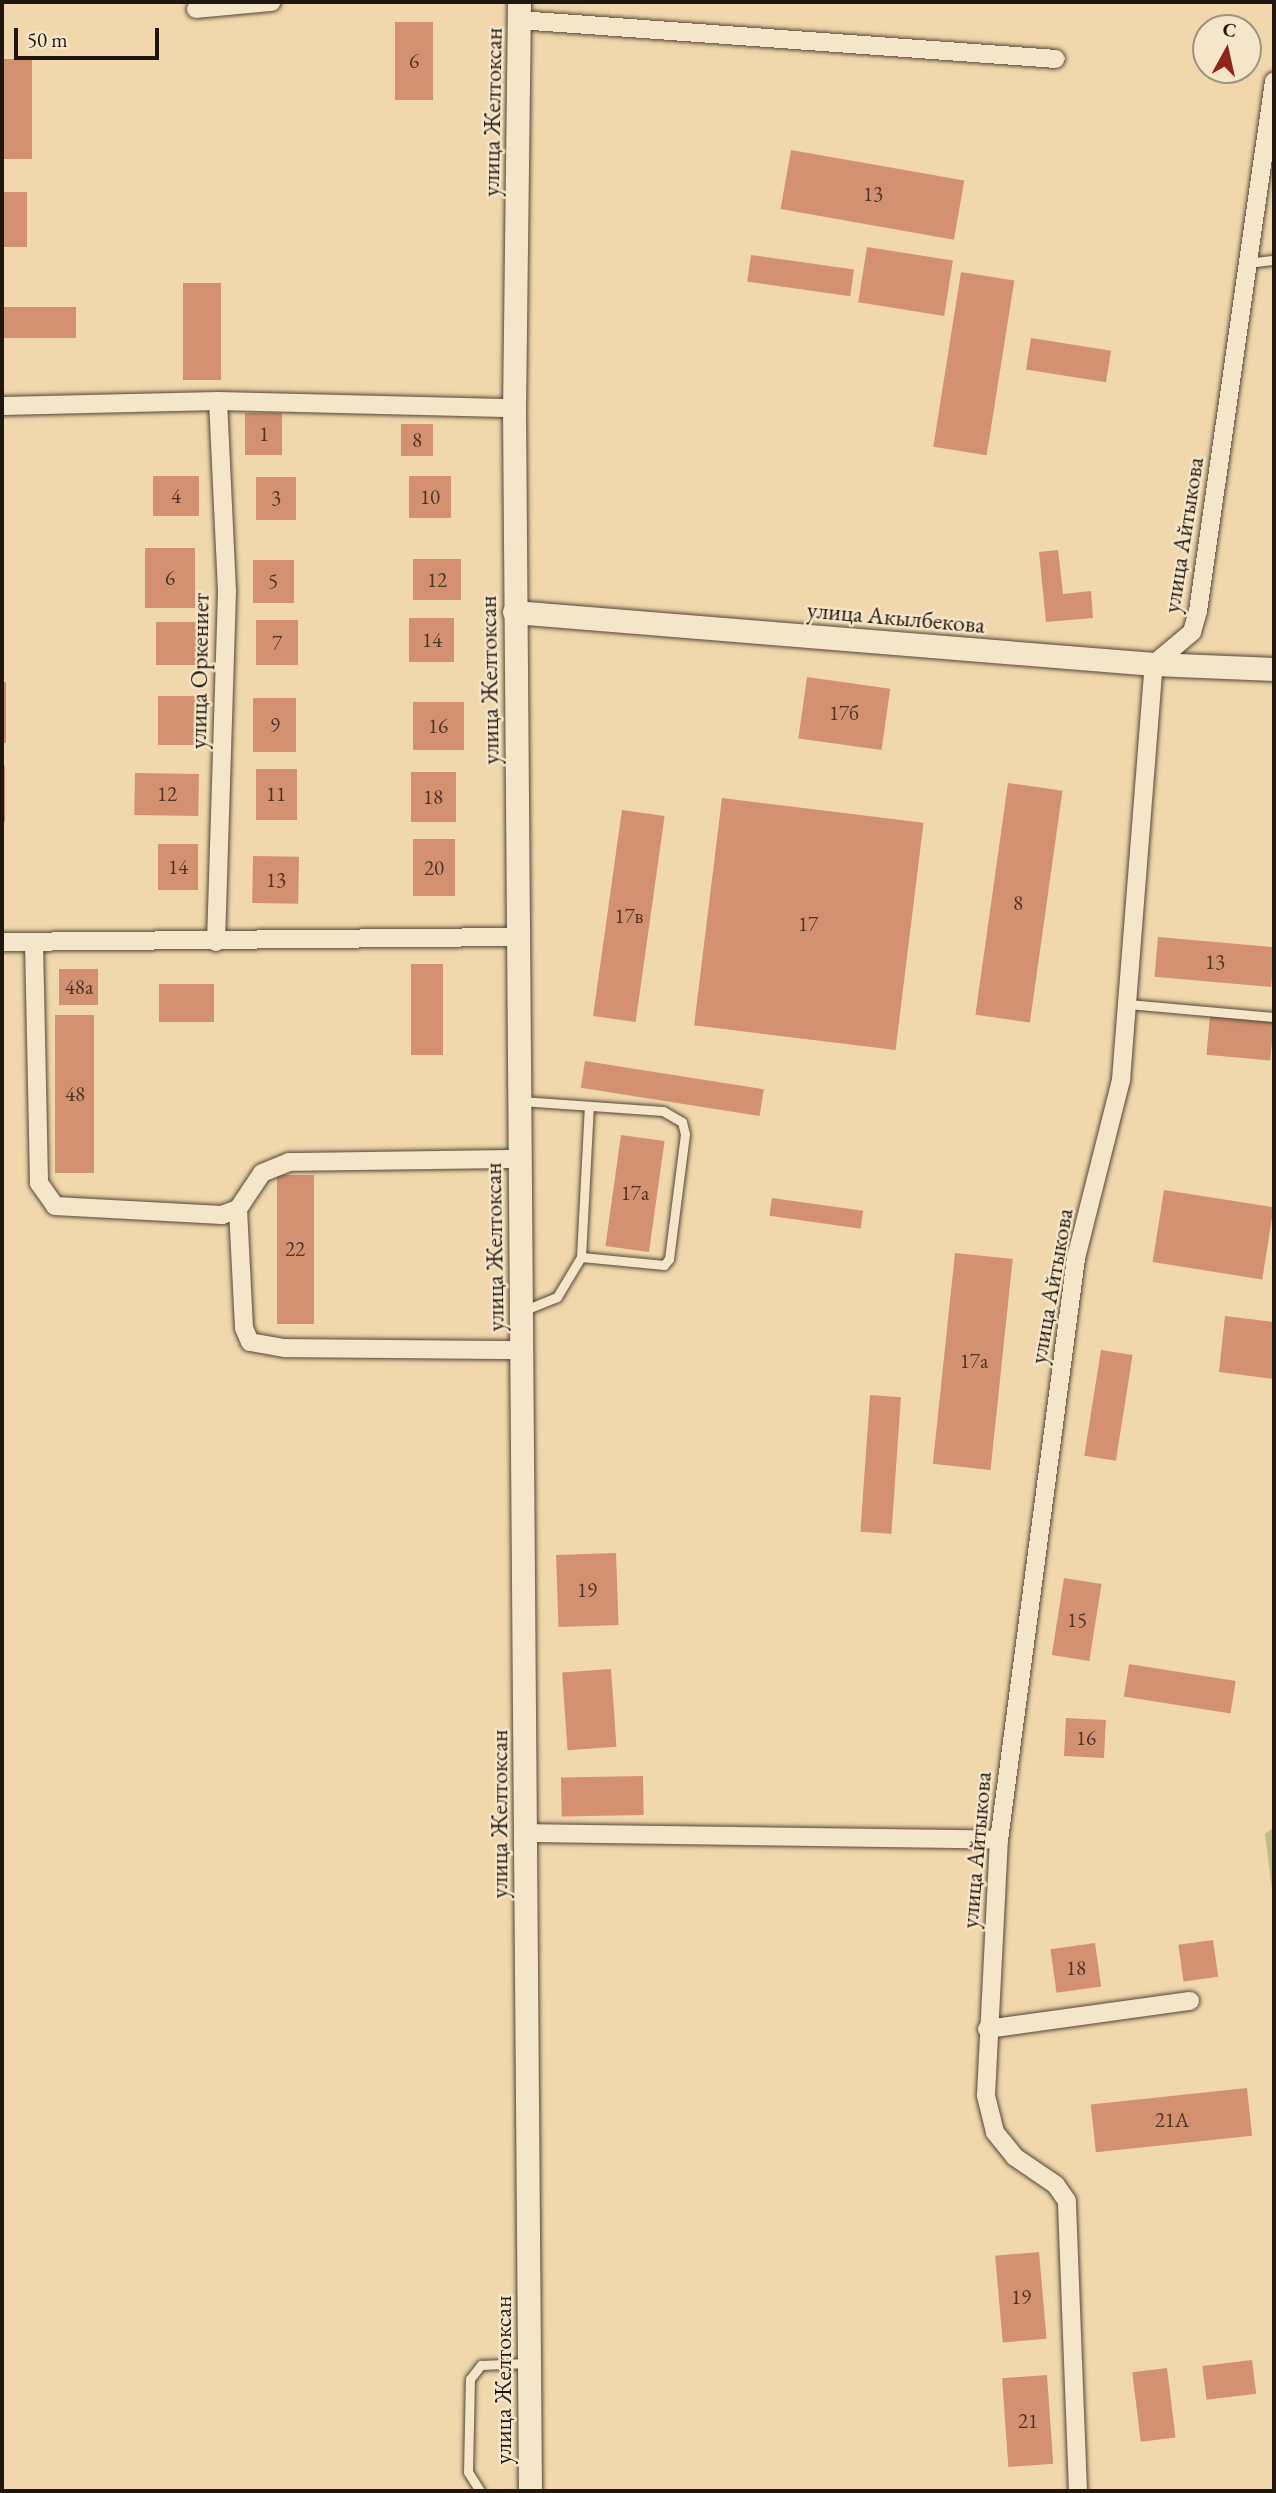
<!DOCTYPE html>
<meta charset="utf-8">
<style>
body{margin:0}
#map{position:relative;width:1276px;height:2493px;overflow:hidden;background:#f0d7ac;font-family:"EB Garamond",serif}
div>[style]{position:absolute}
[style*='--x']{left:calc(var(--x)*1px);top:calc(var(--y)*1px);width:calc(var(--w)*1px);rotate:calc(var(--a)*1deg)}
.green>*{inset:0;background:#bfbd86}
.building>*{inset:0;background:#d49171;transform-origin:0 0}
.roads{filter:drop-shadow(0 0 2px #534736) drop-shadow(0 0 2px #534736)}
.service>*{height:9px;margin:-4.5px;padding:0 4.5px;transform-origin:4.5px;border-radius:4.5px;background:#f5e5c9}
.minor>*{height:18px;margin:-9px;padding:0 9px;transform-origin:9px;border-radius:9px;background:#f5e5c9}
.tertiary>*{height:23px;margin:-11.5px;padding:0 11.5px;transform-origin:11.5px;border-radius:11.5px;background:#f5e5c9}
span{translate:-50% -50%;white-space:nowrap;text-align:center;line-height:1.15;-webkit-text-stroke:5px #f5e5c9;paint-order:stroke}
.number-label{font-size:21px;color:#4c3628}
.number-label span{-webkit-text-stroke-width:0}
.street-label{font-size:24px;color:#1f170f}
.frame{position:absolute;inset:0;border:4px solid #1f170f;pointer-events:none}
.north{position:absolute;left:1192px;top:14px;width:70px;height:70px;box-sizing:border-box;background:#f5e5c9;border:2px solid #9f937f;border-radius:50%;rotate:8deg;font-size:19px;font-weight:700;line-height:28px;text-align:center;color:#1f170f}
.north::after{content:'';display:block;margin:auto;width:24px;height:32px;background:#8f2418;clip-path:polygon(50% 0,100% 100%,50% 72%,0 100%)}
.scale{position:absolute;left:14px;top:28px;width:145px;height:32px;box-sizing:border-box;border:4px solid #1f170f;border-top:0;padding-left:9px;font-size:21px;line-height:24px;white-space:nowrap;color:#1f170f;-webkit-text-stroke:5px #f5e5c9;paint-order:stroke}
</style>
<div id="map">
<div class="green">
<div style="clip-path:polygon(1274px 1827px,1274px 1906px,1265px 1834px)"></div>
</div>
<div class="building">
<div style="left:395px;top:22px;width:38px;height:78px"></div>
<div style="left:2px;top:59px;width:30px;height:100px"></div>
<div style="left:791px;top:150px;width:176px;height:60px;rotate:10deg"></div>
<div style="left:2px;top:192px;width:25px;height:55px"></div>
<div style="left:867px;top:247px;width:87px;height:56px;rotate:9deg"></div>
<div style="left:751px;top:255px;width:104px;height:27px;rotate:8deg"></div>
<div style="left:961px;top:272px;width:54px;height:177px;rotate:9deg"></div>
<div style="left:183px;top:283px;width:38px;height:97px"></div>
<div style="left:2px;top:307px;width:74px;height:31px"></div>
<div style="left:1031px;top:338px;width:81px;height:32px;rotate:9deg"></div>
<div style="left:245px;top:413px;width:37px;height:42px"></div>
<div style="left:401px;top:424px;width:32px;height:32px"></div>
<div style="left:153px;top:476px;width:46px;height:40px"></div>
<div style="left:409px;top:476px;width:42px;height:42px"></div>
<div style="left:256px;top:477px;width:40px;height:43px"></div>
<div style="left:145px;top:548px;width:50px;height:60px"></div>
<div style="clip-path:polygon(1058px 550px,1063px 594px,1091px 591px,1093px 618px,1046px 622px,1039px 552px)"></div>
<div style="left:413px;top:559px;width:48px;height:41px"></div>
<div style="left:253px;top:560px;width:41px;height:43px"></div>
<div style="left:409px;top:618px;width:45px;height:44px"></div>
<div style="left:256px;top:620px;width:42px;height:45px"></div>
<div style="left:156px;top:622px;width:43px;height:43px"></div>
<div style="left:807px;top:677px;width:84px;height:62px;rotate:8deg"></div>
<div style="left:2px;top:682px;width:4px;height:61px"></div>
<div style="left:158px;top:696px;width:39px;height:49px"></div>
<div style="left:253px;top:698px;width:43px;height:54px"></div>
<div style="left:413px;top:702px;width:51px;height:48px"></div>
<div style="left:2px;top:766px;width:3px;height:56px"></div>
<div style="left:256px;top:769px;width:41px;height:51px"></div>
<div style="left:411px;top:772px;width:45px;height:50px"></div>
<div style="left:135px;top:773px;width:64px;height:42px;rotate:1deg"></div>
<div style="left:1008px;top:783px;width:55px;height:234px;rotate:8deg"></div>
<div style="left:722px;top:798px;width:203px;height:229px;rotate:7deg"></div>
<div style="left:622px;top:810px;width:43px;height:208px;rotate:8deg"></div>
<div style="left:413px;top:839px;width:42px;height:57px"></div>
<div style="left:158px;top:844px;width:40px;height:46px"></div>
<div style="left:2px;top:846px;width:2px;height:49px"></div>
<div style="left:253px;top:856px;width:46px;height:47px;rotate:1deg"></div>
<div style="left:1158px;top:937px;width:117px;height:40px;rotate:5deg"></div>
<div style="left:411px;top:964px;width:32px;height:91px"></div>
<div style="left:59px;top:969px;width:39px;height:36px"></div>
<div style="left:214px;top:984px;width:38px;height:55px;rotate:90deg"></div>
<div style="left:55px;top:1015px;width:39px;height:158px"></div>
<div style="left:1210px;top:1015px;width:64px;height:40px;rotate:5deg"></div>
<div style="left:585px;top:1061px;width:181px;height:27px;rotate:9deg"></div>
<div style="left:621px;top:1135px;width:44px;height:112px;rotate:8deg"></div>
<div style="left:277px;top:1175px;width:37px;height:149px"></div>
<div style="left:1164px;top:1190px;width:111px;height:73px;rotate:9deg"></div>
<div style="left:772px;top:1198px;width:92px;height:18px;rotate:8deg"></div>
<div style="left:955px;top:1253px;width:58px;height:212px;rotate:6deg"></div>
<div style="clip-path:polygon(1225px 1316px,1274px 1322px,1274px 1379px,1219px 1372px)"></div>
<div style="left:1101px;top:1350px;width:32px;height:107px;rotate:9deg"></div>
<div style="left:870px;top:1395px;width:31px;height:137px;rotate:4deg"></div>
<div style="left:616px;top:1553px;width:72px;height:60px;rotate:88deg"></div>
<div style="left:1064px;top:1578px;width:38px;height:78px;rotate:9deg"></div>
<div style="left:1129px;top:1664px;width:108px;height:33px;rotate:9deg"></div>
<div style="left:611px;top:1669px;width:78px;height:49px;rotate:86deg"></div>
<div style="left:1066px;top:1718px;width:40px;height:38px;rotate:3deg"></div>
<div style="left:643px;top:1776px;width:39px;height:82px;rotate:89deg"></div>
<div style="left:1213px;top:1940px;width:37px;height:35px;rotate:82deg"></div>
<div style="left:1095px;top:1943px;width:44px;height:45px;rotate:82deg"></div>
<div style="left:1247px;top:2088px;width:48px;height:157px;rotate:84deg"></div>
<div style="left:1039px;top:2252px;width:87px;height:44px;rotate:85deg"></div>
<div style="left:1252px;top:2360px;width:34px;height:50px;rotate:83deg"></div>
<div style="left:1167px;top:2368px;width:70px;height:35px;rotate:83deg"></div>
<div style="left:1047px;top:2375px;width:89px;height:45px;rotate:86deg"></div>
</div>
<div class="roads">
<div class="service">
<div style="--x:1248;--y:263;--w:26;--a:-7"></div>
<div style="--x:1127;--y:1004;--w:148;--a:5.1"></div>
<div style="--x:521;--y:1101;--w:142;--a:4"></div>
<div style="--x:663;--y:1111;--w:22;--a:30"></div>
<div style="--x:682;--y:1122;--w:12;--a:76"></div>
<div style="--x:685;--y:1134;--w:126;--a:97.3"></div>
<div style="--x:669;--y:1259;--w:8;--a:130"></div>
<div style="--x:664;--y:1265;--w:83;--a:-174.5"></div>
<div style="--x:581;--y:1257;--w:47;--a:121"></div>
<div style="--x:557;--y:1297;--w:37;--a:158"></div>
<div style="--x:581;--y:1257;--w:151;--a:-87"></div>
<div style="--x:480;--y:2491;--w:22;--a:-122"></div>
<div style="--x:468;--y:2472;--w:93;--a:-88.8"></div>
<div style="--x:470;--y:2379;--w:18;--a:-52"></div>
<div style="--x:481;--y:2365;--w:46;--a:-2.5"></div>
</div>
<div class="minor">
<div style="--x:196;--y:9;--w:76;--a:-5.3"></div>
<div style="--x:519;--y:20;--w:538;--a:4.15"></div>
<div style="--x:2;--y:406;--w:216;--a:-1.3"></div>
<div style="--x:218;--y:401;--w:296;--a:1.4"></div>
<div style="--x:2;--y:942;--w:516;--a:-0.56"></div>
<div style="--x:34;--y:942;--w:241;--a:88.8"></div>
<div style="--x:39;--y:1183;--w:28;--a:55"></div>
<div style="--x:55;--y:1206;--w:167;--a:3.1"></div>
<div style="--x:222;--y:1215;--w:17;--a:-21"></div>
<div style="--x:238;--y:1209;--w:43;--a:-56.3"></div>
<div style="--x:262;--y:1173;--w:29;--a:-22"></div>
<div style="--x:289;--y:1162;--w:229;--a:-0.8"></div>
<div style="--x:216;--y:942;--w:351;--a:-88.2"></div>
<div style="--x:227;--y:591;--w:190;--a:-92.7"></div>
<div style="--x:238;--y:1209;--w:119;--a:87.1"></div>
<div style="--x:244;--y:1328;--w:15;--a:67"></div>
<div style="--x:250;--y:1342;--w:36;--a:10"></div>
<div style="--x:285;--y:1348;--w:237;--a:0.5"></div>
<div style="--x:525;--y:1833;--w:474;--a:0.8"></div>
<div style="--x:987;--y:2029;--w:205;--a:-7.9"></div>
<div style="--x:1078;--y:2491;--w:290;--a:-92.2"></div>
<div style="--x:1067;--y:2201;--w:19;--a:-125"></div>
<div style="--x:1056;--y:2185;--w:50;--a:-145.7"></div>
<div style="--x:1015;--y:2157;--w:32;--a:-129"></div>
<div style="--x:995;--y:2132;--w:38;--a:-104"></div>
<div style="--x:986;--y:2095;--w:255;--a:-87.1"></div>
<div style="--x:999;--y:1840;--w:587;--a:-82.46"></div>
<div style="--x:1076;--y:1258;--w:184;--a:-75.8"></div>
<div style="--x:1121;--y:1080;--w:417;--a:-85.5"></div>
<div style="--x:1154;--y:664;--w:50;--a:-40.1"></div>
<div style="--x:1192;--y:632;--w:22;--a:-74"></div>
<div style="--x:1198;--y:611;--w:535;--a:-81.84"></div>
</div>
<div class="tertiary">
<div style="--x:519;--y:2;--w:406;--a:90.7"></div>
<div style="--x:514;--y:408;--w:2083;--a:89.56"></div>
<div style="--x:514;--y:612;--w:642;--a:4.65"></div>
<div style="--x:1154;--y:664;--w:120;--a:2.4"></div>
</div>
</div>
<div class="number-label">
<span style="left:414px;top:61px">6</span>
<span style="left:873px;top:194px">13</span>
<span style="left:264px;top:434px">1</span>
<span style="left:417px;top:440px">8</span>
<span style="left:176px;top:496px">4</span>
<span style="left:430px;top:497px">10</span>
<span style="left:276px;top:498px">3</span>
<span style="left:170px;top:578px">6</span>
<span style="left:437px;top:580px">12</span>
<span style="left:273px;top:581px">5</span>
<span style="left:432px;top:640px">14</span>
<span style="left:277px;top:643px">7</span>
<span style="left:844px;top:713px">17б</span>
<span style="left:275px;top:725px">9</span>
<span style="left:438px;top:726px">16</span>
<span style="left:167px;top:794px">12</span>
<span style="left:276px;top:794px">11</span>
<span style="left:433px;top:797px">18</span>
<span style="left:178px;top:867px">14</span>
<span style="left:434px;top:868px">20</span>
<span style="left:276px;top:880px">13</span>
<span style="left:1018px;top:903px">8</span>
<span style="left:629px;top:916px">17в</span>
<span style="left:808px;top:924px">17</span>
<span style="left:1215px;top:962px">13</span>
<span style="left:79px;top:987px">48а</span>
<span style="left:75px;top:1094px">48</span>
<span style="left:635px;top:1193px">17а</span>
<span style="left:295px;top:1249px">22</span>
<span style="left:974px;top:1361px">17а</span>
<span style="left:587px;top:1590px">19</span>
<span style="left:1077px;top:1620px">15</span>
<span style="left:1086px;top:1738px">16</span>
<span style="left:1076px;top:1968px">18</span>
<span style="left:1172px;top:2120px">21А</span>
<span style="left:1021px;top:2297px">19</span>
<span style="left:1028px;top:2421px">21</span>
</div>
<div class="street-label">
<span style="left:492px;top:112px;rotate:-89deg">улица Желтоксан</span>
<span style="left:1183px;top:535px;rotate:-81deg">улица Айтыкова</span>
<span style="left:896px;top:617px;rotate:5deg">улица Акылбекова</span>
<span style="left:199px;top:671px;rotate:-89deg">улица Оркениет</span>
<span style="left:489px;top:680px;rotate:-91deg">улица Желтоксан</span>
<span style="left:494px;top:1247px;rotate:-91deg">улица Желтоксан</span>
<span style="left:1051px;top:1286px;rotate:-80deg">улица Айтыкова</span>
<span style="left:499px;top:1814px;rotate:-90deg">улица Желтоксан</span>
<span style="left:976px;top:1850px;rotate:-85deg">улица Айтыкова</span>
<span style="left:503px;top:2380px;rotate:-90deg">улица Желтоксан</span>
</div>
<div class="frame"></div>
<div class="north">С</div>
<div class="scale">50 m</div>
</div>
